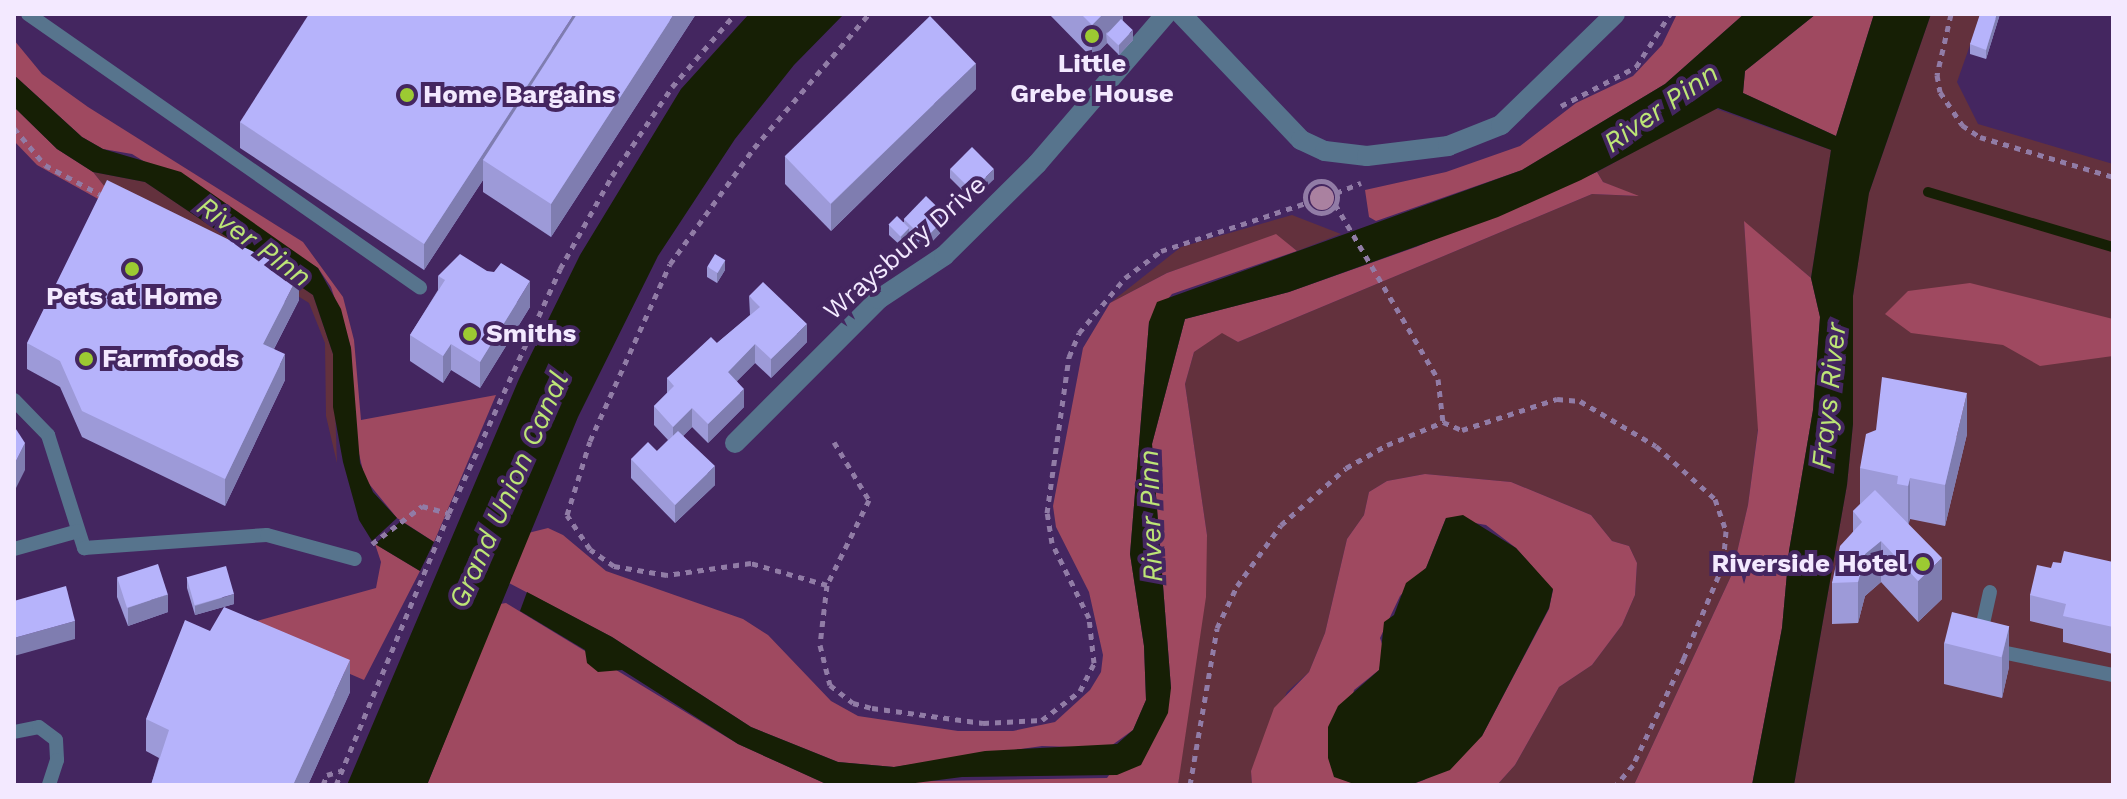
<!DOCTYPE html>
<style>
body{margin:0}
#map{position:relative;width:2127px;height:799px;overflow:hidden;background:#442660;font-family:"Work Sans",sans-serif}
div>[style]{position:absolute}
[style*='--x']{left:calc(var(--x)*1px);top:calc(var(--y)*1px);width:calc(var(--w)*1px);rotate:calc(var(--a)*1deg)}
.green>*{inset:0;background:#63313d}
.forest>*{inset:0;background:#9f4960}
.water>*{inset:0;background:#161f05}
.stream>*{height:10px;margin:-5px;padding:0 5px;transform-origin:5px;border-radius:5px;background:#161f05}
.path>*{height:5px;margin-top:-2.5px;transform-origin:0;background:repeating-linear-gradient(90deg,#917ca6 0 6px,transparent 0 12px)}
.path>.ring{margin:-2.5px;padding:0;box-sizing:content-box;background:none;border:5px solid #917ca6;border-radius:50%}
.lane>*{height:14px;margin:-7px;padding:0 7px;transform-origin:7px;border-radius:7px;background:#57748d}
.street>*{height:20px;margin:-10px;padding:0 10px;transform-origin:10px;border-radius:10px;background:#57748d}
.trees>*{width:24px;height:24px;margin:-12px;border-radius:50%;background:#aa81a0}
.wall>*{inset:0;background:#9d9ad8}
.shaded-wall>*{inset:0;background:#7f7db0}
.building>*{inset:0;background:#b6b3fb;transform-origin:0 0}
.dots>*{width:22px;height:22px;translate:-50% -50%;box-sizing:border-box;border:4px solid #442660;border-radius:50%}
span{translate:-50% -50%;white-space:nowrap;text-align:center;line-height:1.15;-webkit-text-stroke:8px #442660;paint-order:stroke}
.poi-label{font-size:26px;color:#f3e9ff;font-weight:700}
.left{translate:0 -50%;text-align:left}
.right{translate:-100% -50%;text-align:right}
.street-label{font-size:26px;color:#f3e9ff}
.water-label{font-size:28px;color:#bde576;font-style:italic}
.frame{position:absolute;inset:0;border:16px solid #f3e9ff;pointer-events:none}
</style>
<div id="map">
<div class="green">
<div style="clip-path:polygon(1931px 14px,1981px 14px,1957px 82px,1978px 124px,2113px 164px,2113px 785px,1794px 785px,1847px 485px,1853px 424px,1853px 296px,1868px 196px)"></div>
<div style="clip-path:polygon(1714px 108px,1831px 150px,1811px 278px,1744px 222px,1759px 421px,1748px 505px,1732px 574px,1634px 785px,1497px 785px,1515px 765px,1559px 687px,1592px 665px,1622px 625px,1635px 595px,1637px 563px,1629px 546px,1612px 541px,1591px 515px,1511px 482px,1425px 474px,1387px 481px,1369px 492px,1364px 515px,1347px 539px,1325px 633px,1309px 672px,1287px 692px,1251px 771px,1252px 785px,1178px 785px,1207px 535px,1185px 384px,1194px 352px,1222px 332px,1238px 342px,1592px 194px,1636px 196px,1603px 182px,1597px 172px)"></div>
<div style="clip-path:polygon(93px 172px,145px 182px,313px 295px,333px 354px,337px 463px,326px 416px,325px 343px,309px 303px,135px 194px,109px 192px)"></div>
<div style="clip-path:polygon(1292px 215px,1341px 234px,1297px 251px,1276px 235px,1167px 273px,1110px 303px,1181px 247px)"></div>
</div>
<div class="forest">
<div style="clip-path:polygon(1677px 14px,1744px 14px,1665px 84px,1522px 170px,1376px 221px,1369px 217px,1365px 190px,1446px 172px,1520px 146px,1576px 103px,1633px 76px,1662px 45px)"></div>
<div style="clip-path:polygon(1816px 14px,1874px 14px,1836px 136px,1743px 93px,1745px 71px)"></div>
<div style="clip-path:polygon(14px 40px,42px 74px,88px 107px,303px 242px,343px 297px,354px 340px,361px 420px,496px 395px,434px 542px,397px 518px,365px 479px,354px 433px,351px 348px,331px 287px,318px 268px,132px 154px,103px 149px,82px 137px,14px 75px)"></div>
<div style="clip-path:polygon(14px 107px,57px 149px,93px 172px,109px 192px,100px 200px,37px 165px,14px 141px)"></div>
<div style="clip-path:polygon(1597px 172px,1603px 182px,1639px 196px,1592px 194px,1238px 342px,1222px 333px,1194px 352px,1185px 384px,1207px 535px,1206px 597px,1178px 785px,427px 785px,500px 604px,506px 603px,738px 744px,824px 783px,1107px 778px,1171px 688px,1152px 444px,1185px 319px,1289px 292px,1416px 247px)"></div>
<div style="clip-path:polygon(1744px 221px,1811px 278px,1820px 317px,1813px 410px,1789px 551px,1782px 628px,1754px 774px,1752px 785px,1634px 785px,1732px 574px,1748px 505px,1758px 430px)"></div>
<div style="clip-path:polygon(1276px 234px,1297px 251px,1172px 294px,1149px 322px,1130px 554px,1144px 646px,1146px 700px,1133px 730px,1108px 748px,1042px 746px,894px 767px,838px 762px,751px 727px,612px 637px,507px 582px,528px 533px,548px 528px,563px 535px,606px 571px,743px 619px,768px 635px,831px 701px,858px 716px,958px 731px,1013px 731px,1055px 722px,1090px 690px,1101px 672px,1103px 655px,1089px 592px,1056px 527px,1053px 506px,1083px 348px,1110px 303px,1167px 273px)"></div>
<div style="clip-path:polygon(1970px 283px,2113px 319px,2113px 356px,2040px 366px,2003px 345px,1911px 333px,1885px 314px,1908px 291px)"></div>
<div style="clip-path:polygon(1425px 474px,1511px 482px,1591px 515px,1612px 541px,1629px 546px,1637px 563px,1635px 595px,1622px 625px,1592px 665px,1559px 687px,1515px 765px,1497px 785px,1410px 785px,1424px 780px,1482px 736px,1549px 609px,1553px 590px,1516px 548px,1486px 525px,1446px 518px,1426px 568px,1400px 596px,1380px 638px,1384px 650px,1379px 670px,1354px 690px,1334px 776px,1357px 785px,1252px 785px,1251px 771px,1274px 708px,1309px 672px,1325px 633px,1347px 539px,1364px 515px,1369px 492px,1387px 481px)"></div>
<div style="clip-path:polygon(375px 544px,420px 571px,364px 680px,239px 626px,376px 588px,381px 562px)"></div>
</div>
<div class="water">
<div style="clip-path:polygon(749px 14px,844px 14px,794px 65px,735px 139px,658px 256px,578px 417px,427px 785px,347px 785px,519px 379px,580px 255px,681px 89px)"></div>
<div style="clip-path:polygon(1744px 14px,1816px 14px,1745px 71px,1743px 93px,1836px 136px,1874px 14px,1931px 14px,1869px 193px,1853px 296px,1853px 424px,1847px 485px,1794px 785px,1752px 785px,1782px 628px,1789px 551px,1813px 410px,1820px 317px,1811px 278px,1831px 150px,1718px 108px,1581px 180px,1498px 217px,1289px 292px,1185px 319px,1152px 444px,1171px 688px,1168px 713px,1141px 765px,1117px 775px,962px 777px,900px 785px,824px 783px,738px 744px,622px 670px,598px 672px,587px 663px,585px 650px,520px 611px,527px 592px,612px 637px,751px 727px,838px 762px,894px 767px,985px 751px,1117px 744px,1133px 730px,1146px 700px,1144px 646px,1130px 554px,1149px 322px,1157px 302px,1522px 170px,1665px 84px)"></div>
<div style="clip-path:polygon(14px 75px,82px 137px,103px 149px,181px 172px,318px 268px,341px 309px,351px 348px,360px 463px,373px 492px,397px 518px,372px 541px,359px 520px,343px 462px,333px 407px,333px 354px,313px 295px,145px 182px,93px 172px,57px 149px,14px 107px)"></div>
<div style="clip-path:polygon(1463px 515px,1516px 548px,1553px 589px,1549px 608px,1482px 736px,1450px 770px,1410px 785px,1357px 785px,1334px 777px,1328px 758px,1328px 727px,1338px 706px,1379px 670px,1384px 622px,1394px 615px,1406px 583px,1426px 568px,1446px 518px)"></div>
<div style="clip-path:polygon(401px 521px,434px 542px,420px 571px,375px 544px)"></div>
</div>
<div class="stream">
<div style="--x:1928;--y:192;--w:193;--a:16.6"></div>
</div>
<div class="path">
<div style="--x:1951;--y:14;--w:63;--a:102.9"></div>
<div style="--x:1937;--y:75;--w:17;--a:80"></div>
<div style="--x:1940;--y:92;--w:40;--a:56"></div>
<div style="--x:1962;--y:125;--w:22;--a:34"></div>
<div style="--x:1980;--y:137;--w:139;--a:16.7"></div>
<div style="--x:1561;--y:106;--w:85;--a:-27.5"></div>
<div style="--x:1636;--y:67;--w:63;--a:-57.3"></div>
<div style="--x:14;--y:128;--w:48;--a:50"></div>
<div style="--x:45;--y:165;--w:66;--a:28.1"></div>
<div class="ring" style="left:1305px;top:181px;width:27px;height:27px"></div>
<div style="--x:1336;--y:193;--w:27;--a:-22"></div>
<div style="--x:1335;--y:204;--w:203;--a:59.5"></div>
<div style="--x:1438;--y:379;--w:43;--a:83.4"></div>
<div style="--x:834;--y:442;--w:68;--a:58.9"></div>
<div style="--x:869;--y:500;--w:95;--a:116.3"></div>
<div style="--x:827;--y:585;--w:60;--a:96.7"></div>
<div style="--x:820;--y:645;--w:41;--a:76"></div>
<div style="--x:830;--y:685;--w:29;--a:38"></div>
<div style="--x:853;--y:703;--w:20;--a:15"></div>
<div style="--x:872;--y:708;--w:112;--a:7.7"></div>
<div style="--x:983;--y:723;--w:59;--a:-2.9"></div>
<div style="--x:1042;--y:720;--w:48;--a:-37.3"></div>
<div style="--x:1080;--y:691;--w:31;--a:-63"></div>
<div style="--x:1094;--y:663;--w:45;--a:-96.3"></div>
<div style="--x:1089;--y:618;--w:84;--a:-116.3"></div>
<div style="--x:1052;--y:543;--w:30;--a:-99"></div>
<div style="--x:1047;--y:513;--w:158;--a:-82"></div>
<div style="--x:1069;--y:357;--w:26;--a:-67"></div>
<div style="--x:1079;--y:333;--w:72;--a:-50.1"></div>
<div style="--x:1125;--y:278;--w:45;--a:-36.9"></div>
<div style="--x:1161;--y:251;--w:153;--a:-18.3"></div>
<div style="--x:372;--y:544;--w:63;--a:-37.2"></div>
<div style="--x:422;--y:506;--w:28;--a:15"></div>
<div style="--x:827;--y:585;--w:79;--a:-163.9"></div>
<div style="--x:751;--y:563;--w:85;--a:171.9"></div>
<div style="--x:667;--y:575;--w:54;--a:-170.4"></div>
<div style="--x:614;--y:566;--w:29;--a:-145"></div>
<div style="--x:590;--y:549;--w:41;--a:-124.1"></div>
<div style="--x:567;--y:515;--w:77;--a:-72.7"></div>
<div style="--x:590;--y:441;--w:194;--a:-65.7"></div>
<div style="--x:670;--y:264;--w:143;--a:-54.1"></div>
<div style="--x:754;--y:148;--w:177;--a:-49.4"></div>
<div style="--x:323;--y:785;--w:11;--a:-68"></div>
<div style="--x:327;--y:775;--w:14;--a:-17"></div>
<div style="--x:336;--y:785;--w:295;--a:-67.4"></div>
<div style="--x:449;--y:513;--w:268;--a:-65.5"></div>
<div style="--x:560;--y:269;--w:107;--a:-60.8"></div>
<div style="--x:612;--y:176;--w:107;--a:-56"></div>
<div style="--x:672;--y:87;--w:96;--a:-49.2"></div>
<div style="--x:1190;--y:785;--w:159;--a:-80.2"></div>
<div style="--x:1217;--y:628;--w:47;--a:-64.5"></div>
<div style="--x:1237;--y:586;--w:75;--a:-54.2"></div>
<div style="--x:1281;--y:525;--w:86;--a:-41.2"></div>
<div style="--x:1346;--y:468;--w:47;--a:-29.3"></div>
<div style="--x:1387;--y:445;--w:61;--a:-22.3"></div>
<div style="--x:1443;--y:422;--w:21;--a:23"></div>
<div style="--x:1462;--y:430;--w:100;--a:-18.1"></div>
<div style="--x:1557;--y:399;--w:23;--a:5"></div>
<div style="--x:1580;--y:401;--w:88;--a:30.6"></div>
<div style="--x:1656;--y:446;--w:79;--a:41.9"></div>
<div style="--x:1715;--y:499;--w:34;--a:71"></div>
<div style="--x:1726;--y:531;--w:34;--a:95"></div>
<div style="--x:1723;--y:565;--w:101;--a:112.8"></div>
<div style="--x:1684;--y:658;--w:119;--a:115.5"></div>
<div style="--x:1633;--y:765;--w:26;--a:130"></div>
</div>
<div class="lane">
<div style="--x:28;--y:14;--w:478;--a:34.9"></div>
<div style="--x:14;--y:400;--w:49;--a:45.8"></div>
<div style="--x:48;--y:435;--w:119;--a:72.3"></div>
<div style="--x:84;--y:548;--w:183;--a:-4.1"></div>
<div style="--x:267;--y:535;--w:91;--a:15.3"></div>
<div style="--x:14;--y:549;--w:66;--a:-15.7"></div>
<div style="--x:1980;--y:637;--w:46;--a:-77.5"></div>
<div style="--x:1992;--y:650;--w:124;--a:11.7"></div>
<div style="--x:14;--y:732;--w:25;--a:-11"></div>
<div style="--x:39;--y:727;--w:21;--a:37"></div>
<div style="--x:56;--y:740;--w:20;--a:87"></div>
<div style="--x:57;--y:760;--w:26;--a:108"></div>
</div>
<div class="street">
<div style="--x:1181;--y:14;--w:174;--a:46.4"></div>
<div style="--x:1301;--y:140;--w:26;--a:25"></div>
<div style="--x:1325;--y:151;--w:42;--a:6.8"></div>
<div style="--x:1367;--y:156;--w:82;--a:-7"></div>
<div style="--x:1448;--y:146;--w:57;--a:-21.6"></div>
<div style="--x:1501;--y:125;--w:159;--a:-44.2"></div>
<div style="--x:735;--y:443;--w:204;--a:-45"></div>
<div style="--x:879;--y:299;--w:78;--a:-33.5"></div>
<div style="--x:944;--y:256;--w:131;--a:-44.7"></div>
<div style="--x:1037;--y:164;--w:198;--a:-49.3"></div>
</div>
<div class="trees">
<div style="left:1322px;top:198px"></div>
</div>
<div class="wall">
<div style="clip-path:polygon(696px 14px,551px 237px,483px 192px,483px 180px,424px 270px,240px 148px,240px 122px)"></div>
<div style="clip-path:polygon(1049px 14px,1123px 14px,1123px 21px,1133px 40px,1119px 55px,1107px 43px,1092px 58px)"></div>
<div style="clip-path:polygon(2000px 14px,1986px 59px,1970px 54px,1970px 44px)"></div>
<div style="clip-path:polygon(976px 89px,831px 231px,785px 184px,785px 157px)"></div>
<div style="clip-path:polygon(950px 169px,994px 179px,972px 200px,950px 178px)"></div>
<div style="clip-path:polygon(904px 219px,947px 226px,925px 249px,909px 234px,909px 237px,901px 246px,889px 235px,889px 225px,904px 222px)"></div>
<div style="clip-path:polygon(707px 267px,725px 270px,717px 283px,707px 277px)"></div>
<div style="clip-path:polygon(438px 276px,530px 307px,480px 388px,451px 370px,443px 383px,410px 361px,410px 335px,438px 290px)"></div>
<div style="clip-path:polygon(749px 296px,807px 342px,771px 378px,755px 363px,737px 381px,744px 407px,708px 443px,692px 427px,683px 436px,715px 485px,675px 523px,631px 478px,631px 459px,657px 451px,668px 440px,654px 425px,654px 406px,667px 393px,667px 378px,717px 343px,750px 315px)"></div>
<div style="clip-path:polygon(299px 300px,274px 349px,285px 380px,225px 506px,82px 437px,60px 387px,27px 369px,27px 343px)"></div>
<div style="clip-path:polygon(1967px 434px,1945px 526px,1910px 519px,1908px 524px,1942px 599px,1918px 622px,1881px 582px,1865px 596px,1858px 623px,1832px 624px,1832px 583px,1853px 532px,1853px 511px,1860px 504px,1860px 468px)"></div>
<div style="clip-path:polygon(2113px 562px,2113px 654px,2063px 642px,2063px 629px,2030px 621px,2030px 595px,2061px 563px)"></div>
<div style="clip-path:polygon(117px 578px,168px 612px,128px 626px,117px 597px)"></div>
<div style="clip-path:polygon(187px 578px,234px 604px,195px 615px,187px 588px)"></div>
<div style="clip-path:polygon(2009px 626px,2009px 667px,2002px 698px,1944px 684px,1944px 643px)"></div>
<div style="clip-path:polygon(350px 692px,308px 785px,151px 785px,159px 758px,146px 751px,146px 719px)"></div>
</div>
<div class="shaded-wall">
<div style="clip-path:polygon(574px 14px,592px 14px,483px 160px,483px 180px,424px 270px,424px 244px)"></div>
<div style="clip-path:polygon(674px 14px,696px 14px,551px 237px,551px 204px)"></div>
<div style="clip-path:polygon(1103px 14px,1123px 14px,1123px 25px,1106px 33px,1107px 43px,1092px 58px,1092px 25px)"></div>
<div style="clip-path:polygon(1997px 14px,2000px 14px,1986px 59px,1986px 50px)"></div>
<div style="clip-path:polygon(1133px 30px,1133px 40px,1119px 55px,1119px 45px)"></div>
<div style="clip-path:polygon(976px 63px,976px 89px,831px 231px,831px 204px)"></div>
<div style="clip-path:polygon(994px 169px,994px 179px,972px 200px,972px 191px)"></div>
<div style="clip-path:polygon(947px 216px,947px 226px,925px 249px,925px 239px)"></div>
<div style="clip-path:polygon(909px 228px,909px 237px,901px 246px,901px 237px)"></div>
<div style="clip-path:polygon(725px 260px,725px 270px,717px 283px,717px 273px)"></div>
<div style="clip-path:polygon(299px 274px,299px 300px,263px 370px,263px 344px)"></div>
<div style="clip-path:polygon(530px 281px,530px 307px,480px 388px,480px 362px)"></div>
<div style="clip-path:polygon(807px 324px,807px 342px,771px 378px,771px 359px)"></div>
<div style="clip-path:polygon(451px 344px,451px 370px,443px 383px,443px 356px)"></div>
<div style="clip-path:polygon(755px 344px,755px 363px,728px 390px,728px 372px)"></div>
<div style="clip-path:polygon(285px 354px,285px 380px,225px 506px,225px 479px)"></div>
<div style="clip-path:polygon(744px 389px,744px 407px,708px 443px,708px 424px)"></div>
<div style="clip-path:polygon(1967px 393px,1967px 434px,1945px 526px,1945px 485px)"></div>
<div style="clip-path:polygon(692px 408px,692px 427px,673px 446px,673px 427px)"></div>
<div style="clip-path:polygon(25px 443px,25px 470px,14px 492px,14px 465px)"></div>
<div style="clip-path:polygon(715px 466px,715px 485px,675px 523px,675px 505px)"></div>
<div style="clip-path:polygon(1910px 478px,1910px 519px,1908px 527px,1908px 486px)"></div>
<div style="clip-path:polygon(1881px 541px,1881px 582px,1865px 596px,1858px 623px,1858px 582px,1865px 554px)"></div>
<div style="clip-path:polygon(1942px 558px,1942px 599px,1918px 622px,1918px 581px)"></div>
<div style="clip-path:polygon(168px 594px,168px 612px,128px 626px,128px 608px)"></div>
<div style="clip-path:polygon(234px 594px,234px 604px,195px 615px,195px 606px)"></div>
<div style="clip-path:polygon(75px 621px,75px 639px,14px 656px,14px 638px)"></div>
<div style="clip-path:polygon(2009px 626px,2009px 667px,2002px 698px,2002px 657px)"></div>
<div style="clip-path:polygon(350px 660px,350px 692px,308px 785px,293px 785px)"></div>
</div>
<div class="building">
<div style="clip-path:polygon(309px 14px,574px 14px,424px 244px,240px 122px)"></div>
<div style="clip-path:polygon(577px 14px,674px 14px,551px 204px,483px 160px)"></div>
<div style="clip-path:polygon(1081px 14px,1103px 14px,1092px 25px)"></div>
<div style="clip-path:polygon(1980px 14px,1997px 14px,1986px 50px,1970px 44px)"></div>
<div style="left:930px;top:16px;width:66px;height:202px;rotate:46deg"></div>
<div style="left:1121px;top:19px;width:16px;height:21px;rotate:43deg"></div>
<div style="left:972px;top:147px;width:31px;height:31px;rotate:45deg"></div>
<div style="clip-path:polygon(107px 180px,299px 274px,263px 344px,285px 354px,225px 479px,82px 411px,60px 361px,27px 343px)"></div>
<div style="left:926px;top:196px;width:29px;height:32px;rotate:44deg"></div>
<div style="left:897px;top:216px;width:17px;height:12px;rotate:45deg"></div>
<div style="clip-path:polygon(460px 254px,487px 271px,494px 272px,501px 263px,530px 281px,480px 362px,451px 344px,443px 356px,410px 335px,445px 280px,438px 276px)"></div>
<div style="left:715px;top:254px;width:12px;height:15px;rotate:31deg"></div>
<div style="clip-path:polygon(763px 282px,807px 324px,771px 359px,755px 344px,728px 372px,744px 389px,708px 424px,692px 408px,673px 427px,654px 406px,674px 386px,667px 378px,711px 337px,717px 343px,760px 307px,749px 296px)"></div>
<div style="clip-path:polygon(1882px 377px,1967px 393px,1945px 485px,1910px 478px,1908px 486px,1897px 484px,1898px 476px,1860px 468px,1866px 434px,1876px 430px)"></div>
<div style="clip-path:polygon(14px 426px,25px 443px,14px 465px)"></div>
<div style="clip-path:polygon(678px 431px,715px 466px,675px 505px,631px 459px,648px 442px,657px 451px)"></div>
<div style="clip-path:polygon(1875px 490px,1942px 558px,1918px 581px,1881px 541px,1865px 554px,1858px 582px,1832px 583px,1840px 546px,1862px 522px,1853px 511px)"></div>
<div style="clip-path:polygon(2064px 551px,2113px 562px,2113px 627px,2063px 616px,2066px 604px,2030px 595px,2037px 565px,2051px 568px,2053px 562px,2061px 563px)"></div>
<div style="left:158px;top:564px;width:32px;height:43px;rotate:72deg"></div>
<div style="left:226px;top:566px;width:29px;height:41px;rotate:74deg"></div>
<div style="clip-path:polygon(66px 586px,75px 621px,14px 638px,14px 601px)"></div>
<div style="clip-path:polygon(224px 607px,350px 660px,293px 785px,151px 785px,169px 730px,146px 719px,185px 620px,210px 631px)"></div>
<div style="left:1952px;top:612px;width:59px;height:32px;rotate:14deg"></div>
</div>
<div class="dots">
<div style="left:1092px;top:36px;background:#9cca32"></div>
<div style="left:407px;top:95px;background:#9cca32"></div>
<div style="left:132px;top:269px;background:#9cca32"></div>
<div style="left:470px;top:334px;background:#9cca32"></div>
<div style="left:86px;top:359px;background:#9cca32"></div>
<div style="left:1923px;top:564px;background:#9cca32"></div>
</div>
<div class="poi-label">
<span style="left:1092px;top:79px">Little<br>Grebe House</span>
<span class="left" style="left:423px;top:95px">Home Bargains</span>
<span style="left:132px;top:297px">Pets at Home</span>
<span class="left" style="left:486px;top:334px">Smiths</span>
<span class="left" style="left:102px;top:359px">Farmfoods</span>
<span class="right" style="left:1907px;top:564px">Riverside Hotel</span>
</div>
<div class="street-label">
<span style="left:905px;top:248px;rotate:-41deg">Wraysbury Drive</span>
</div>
<div class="water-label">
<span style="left:1661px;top:108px;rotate:-35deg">River Pinn</span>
<span style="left:254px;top:242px;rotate:36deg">River Pinn</span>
<span style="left:1829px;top:396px;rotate:-84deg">Frays River</span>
<span style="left:509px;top:490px;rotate:-66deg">Grand Union Canal</span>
<span style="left:1151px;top:516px;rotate:-92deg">River Pinn</span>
</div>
<div class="frame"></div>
</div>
